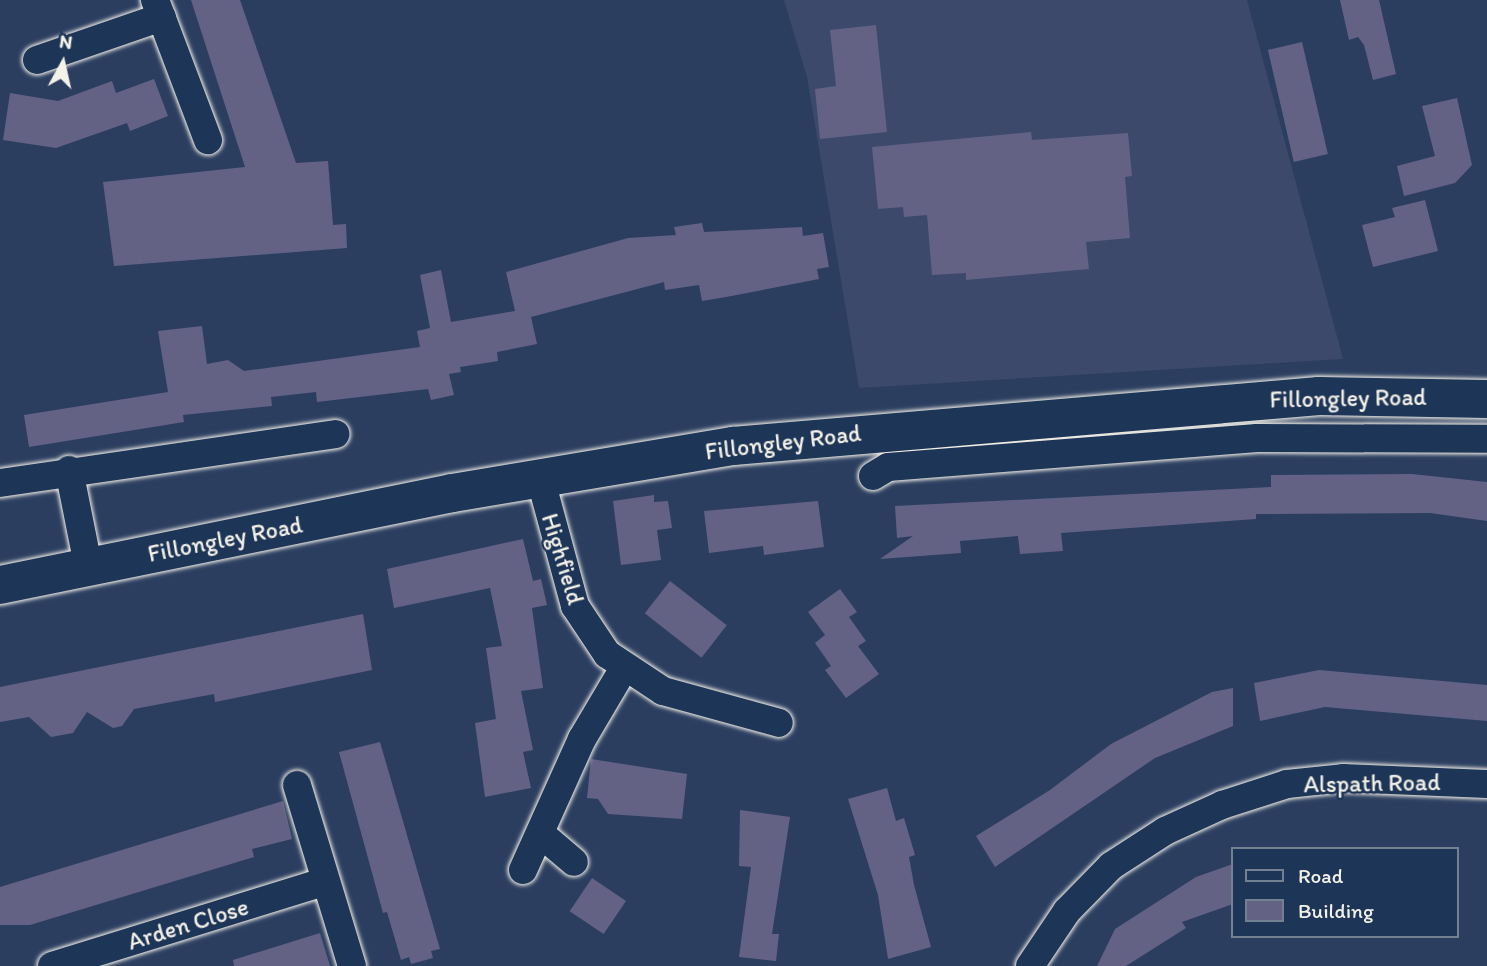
<!DOCTYPE html>
<style>
body{margin:0}
#map{position:relative;width:1487px;height:966px;overflow:hidden;background:#2b3e60;font-family:Itim,sans-serif}
div>[style]{position:absolute}
[style*='--x']{left:calc(var(--x)*1px);top:calc(var(--y)*1px);width:calc(var(--w)*1px);rotate:calc(var(--a)*1deg)}
.built>*{inset:0;background:#3c496b}
.building>*{inset:0;background:#636285;transform-origin:0 0}
.roads{filter:drop-shadow(0 0 2px #f4f1e8) drop-shadow(0 0 2px #f4f1e8)}
.street>*{height:28px;margin:-14px;padding:0 14px;transform-origin:14px;border-radius:14px;background:#1d3557}
.secondary>*{height:38px;margin:-19px;padding:0 19px;transform-origin:19px;border-radius:19px;background:#1d3557}
span{translate:-50% -50%;white-space:nowrap;text-align:center;line-height:1.15;-webkit-text-stroke:5px #1d3557;paint-order:stroke}
.street-label{font-size:24px;color:#f4f1e8}
.legend{position:absolute;left:1231px;top:847px;width:228px;height:91px;box-sizing:border-box;background:#1d3557;border:2px solid #738091;margin:0;padding:9px 12px;list-style:none;font-size:21px;color:#f4f1e8}
.legend li{display:flex;align-items:center;gap:14px;height:35px}
.legend b{width:35px;border:2px solid #738091}
.north{position:absolute;left:28px;top:28px;width:70px;height:70px;-webkit-text-stroke:5px #1d3557;paint-order:stroke;rotate:8deg;font-size:19px;font-weight:700;line-height:28px;text-align:center;color:#f4f1e8}
.north::after{content:'';display:block;margin:auto;width:24px;height:32px;background:#f4f1e8;clip-path:polygon(50% 0,100% 100%,50% 72%,0 100%)}
</style>
<div id="map">
<div class="built">
<div style="clip-path:polygon(784px 0,1247px 0,1343px 359px,859px 388px,807px 77px)"></div>
</div>
<div class="building">
<div style="clip-path:polygon(191px 0,240px 0,296px 163px,328px 161px,333px 225px,346px 224px,347px 248px,114px 266px,103px 182px,245px 167px)"></div>
<div style="clip-path:polygon(1340px 0,1379px 0,1396px 74px,1373px 80px,1364px 45px,1358px 37px,1349px 40px)"></div>
<div style="clip-path:polygon(876px 25px,887px 132px,820px 139px,815px 89px,836px 86px,830px 30px)"></div>
<div style="left:1302px;top:42px;width:115px;height:35px;rotate:77deg"></div>
<div style="clip-path:polygon(154px 79px,168px 116px,130px 131px,127px 123px,56px 148px,3px 140px,10px 93px,58px 101px,112px 81px,116px 93px)"></div>
<div style="clip-path:polygon(1457px 98px,1472px 165px,1455px 183px,1404px 196px,1397px 166px,1435px 156px,1422px 106px)"></div>
<div style="clip-path:polygon(1031px 132px,1032px 140px,1128px 133px,1132px 176px,1125px 177px,1130px 238px,1086px 242px,1089px 269px,966px 280px,966px 273px,932px 275px,927px 215px,904px 217px,903px 207px,878px 209px,872px 147px)"></div>
<div style="clip-path:polygon(1425px 200px,1438px 251px,1373px 267px,1362px 225px,1395px 217px,1392px 208px)"></div>
<div style="clip-path:polygon(702px 223px,704px 232px,802px 227px,803px 236px,823px 233px,829px 267px,817px 269px,819px 279px,726px 297px,702px 301px,699px 285px,665px 290px,664px 282px,531px 317px,537px 344px,497px 352px,498px 361px,460px 367px,461px 372px,449px 374px,454px 395px,431px 400px,428px 389px,317px 402px,316px 392px,271px 397px,272px 406px,183px 415px,184px 422px,29px 447px,24px 415px,168px 392px,158px 331px,202px 326px,207px 364px,228px 360px,244px 371px,420px 347px,417px 331px,430px 328px,420px 275px,441px 270px,451px 322px,515px 311px,506px 272px,628px 238px,676px 235px,674px 227px)"></div>
<div style="clip-path:polygon(1412px 474px,1487px 482px,1487px 521px,1430px 513px,1256px 514px,1256px 519px,1061px 533px,1063px 551px,1020px 554px,1018px 536px,960px 541px,961px 553px,880px 559px,913px 536px,897px 538px,895px 506px,1271px 487px,1271px 475px)"></div>
<div style="clip-path:polygon(654px 495px,654px 502px,668px 501px,672px 528px,657px 530px,661px 560px,621px 565px,613px 501px)"></div>
<div style="clip-path:polygon(818px 501px,824px 547px,764px 555px,763px 546px,709px 553px,704px 511px)"></div>
<div style="clip-path:polygon(523px 539px,533px 581px,541px 579px,547px 605px,532px 608px,543px 688px,521px 691px,533px 750px,523px 752px,531px 788px,485px 797px,475px 723px,496px 719px,486px 648px,502px 646px,490px 588px,394px 608px,387px 569px)"></div>
<div style="left:670px;top:581px;width:72px;height:41px;rotate:38deg"></div>
<div style="clip-path:polygon(840px 589px,857px 612px,849px 617px,866px 641px,858px 646px,879px 674px,846px 698px,825px 670px,831px 666px,815px 643px,825px 635px,808px 612px)"></div>
<div style="clip-path:polygon(363px 614px,372px 670px,215px 702px,214px 694px,134px 709px,122px 726px,113px 728px,87px 712px,73px 733px,51px 737px,29px 717px,0 722px,0 687px)"></div>
<div style="clip-path:polygon(1319px 670px,1487px 685px,1487px 721px,1325px 707px,1260px 721px,1254px 683px)"></div>
<div style="clip-path:polygon(1233px 688px,1233px 726px,1155px 758px,995px 867px,976px 836px,1050px 790px,1111px 744px,1212px 692px)"></div>
<div style="clip-path:polygon(380px 742px,440px 949px,431px 951px,433px 958px,411px 964px,409px 957px,401px 960px,387px 912px,383px 913px,339px 752px)"></div>
<div style="clip-path:polygon(591px 759px,687px 774px,682px 819px,608px 814px,598px 799px,587px 798px)"></div>
<div style="clip-path:polygon(887px 788px,896px 821px,904px 818px,915px 855px,909px 857px,914px 885px,931px 947px,888px 959px,878px 895px,848px 799px)"></div>
<div style="clip-path:polygon(283px 801px,292px 839px,252px 849px,254px 857px,30px 925px,0 925px,0 887px)"></div>
<div style="clip-path:polygon(740px 810px,790px 817px,772px 934px,779px 934px,776px 961px,739px 957px,751px 867px,739px 866px)"></div>
<div style="clip-path:polygon(1233px 864px,1233px 904px,1182px 922px,1186px 928px,1126px 966px,1097px 966px,1115px 929px,1196px 877px)"></div>
<div style="left:592px;top:878px;width:41px;height:40px;rotate:34deg"></div>
<div style="clip-path:polygon(320px 933px,330px 966px,234px 966px,233px 960px)"></div>
</div>
<div class="roads">
<div class="street">
<div style="--x:155;--y:0;--w:150;--a:69.3"></div>
<div style="--x:37;--y:60;--w:132;--a:-19"></div>
<div style="--x:69;--y:470;--w:97;--a:78.7"></div>
<div style="--x:873;--y:476;--w:17;--a:-31"></div>
<div style="--x:888;--y:467;--w:370;--a:-4.5"></div>
<div style="--x:1257;--y:438;--w:230;--a:0.2"></div>
<div style="--x:540;--y:477;--w:134;--a:74.8"></div>
<div style="--x:575;--y:606;--w:58;--a:56.3"></div>
<div style="--x:607;--y:654;--w:67;--a:33.5"></div>
<div style="--x:663;--y:691;--w:120;--a:15.4"></div>
<div style="--x:0;--y:483;--w:339;--a:-8.3"></div>
<div style="--x:297;--y:785;--w:189;--a:73.1"></div>
<div style="--x:541;--y:834;--w:43;--a:40.3"></div>
<div style="--x:523;--y:870;--w:144;--a:-65.8"></div>
<div style="--x:582;--y:739;--w:82;--a:-59.4"></div>
<div style="--x:52;--y:966;--w:285;--a:-17.2"></div>
<div style="--x:1030;--y:966;--w:66;--a:-56.1"></div>
<div style="--x:1067;--y:911;--w:63;--a:-45.6"></div>
<div style="--x:1111;--y:866;--w:64;--a:-32.9"></div>
<div style="--x:1165;--y:831;--w:63;--a:-24.5"></div>
<div style="--x:1222;--y:805;--w:68;--a:-17.9"></div>
<div style="--x:1287;--y:784;--w:56;--a:-6.1"></div>
<div style="--x:1343;--y:778;--w:144;--a:2.4"></div>
</div>
<div class="secondary">
<div style="--x:0;--y:585;--w:461;--a:-11.5"></div>
<div style="--x:452;--y:493;--w:285;--a:-9.5"></div>
<div style="--x:733;--y:446;--w:588;--a:-4.88"></div>
<div style="--x:1319;--y:396;--w:168;--a:1"></div>
</div>
</div>
<div class="street-label">
<span style="left:1348px;top:398px;rotate:-1deg">Fillongley Road</span>
<span style="left:783px;top:442px;rotate:-7deg">Fillongley Road</span>
<span style="left:225px;top:539px;rotate:-11deg">Fillongley Road</span>
<span style="left:563px;top:559px;rotate:73deg">Highfield</span>
<span style="left:1372px;top:783px;rotate:-1deg">Alspath Road</span>
<span style="left:188px;top:924px;rotate:-17deg">Arden Close</span>
</div>
<ul class="legend">
<li><b style="height:9px;background:#1d3557"></b>Road</li>
<li><b style="height:19px;background:#636285"></b>Building</li>
</ul>
<div class="north">N</div>
</div>
